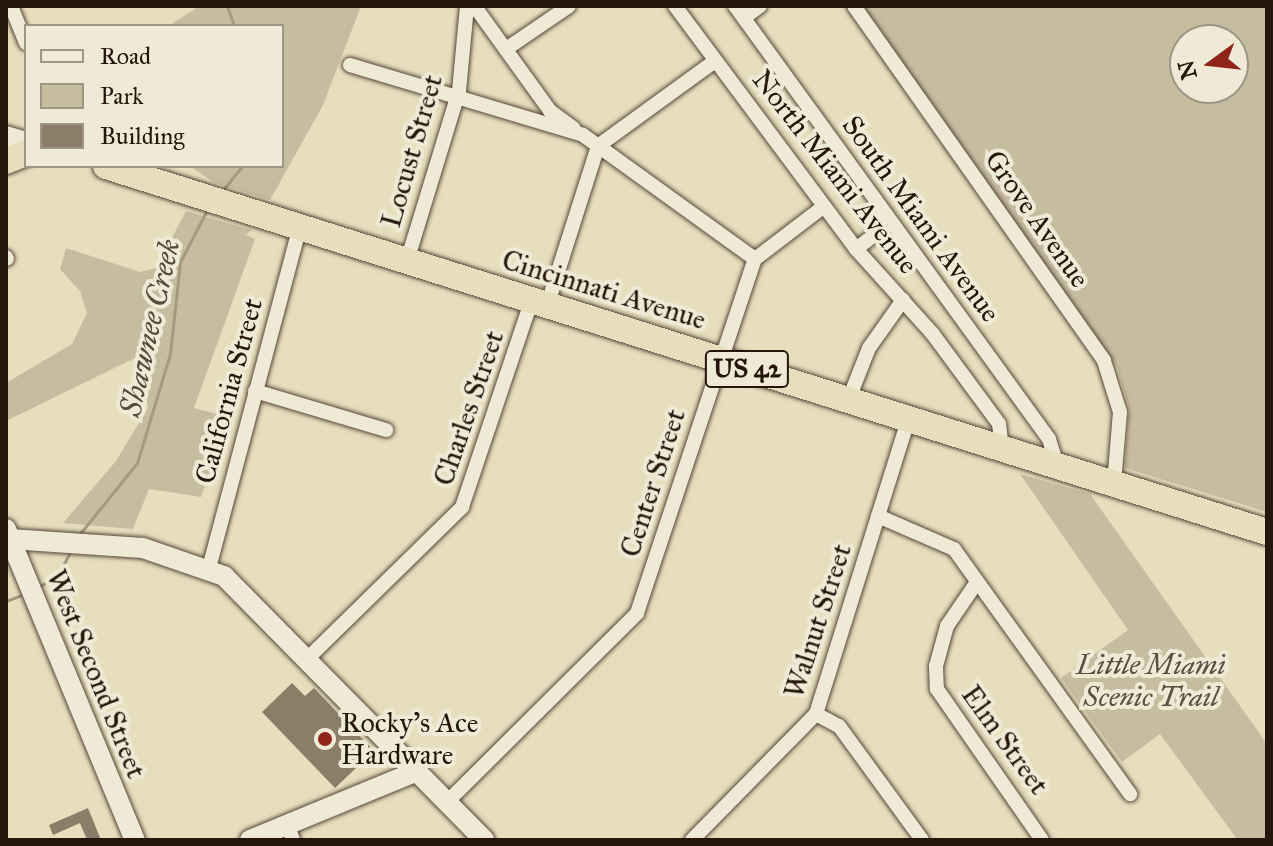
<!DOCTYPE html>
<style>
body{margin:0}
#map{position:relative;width:1273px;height:846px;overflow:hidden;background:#e7debe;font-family:"IM FELL Great Primer",serif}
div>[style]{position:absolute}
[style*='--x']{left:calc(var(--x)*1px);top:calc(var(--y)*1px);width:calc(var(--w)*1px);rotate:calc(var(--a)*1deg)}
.green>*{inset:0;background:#c6bca0}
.stream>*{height:3px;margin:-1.5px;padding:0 1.5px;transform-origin:1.5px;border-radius:1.5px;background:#a59a81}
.building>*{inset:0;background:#8a7e69}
.roads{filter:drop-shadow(0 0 2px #564738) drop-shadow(0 0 2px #564738)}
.street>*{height:14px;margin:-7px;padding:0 7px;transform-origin:7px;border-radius:7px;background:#efead5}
.secondary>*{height:20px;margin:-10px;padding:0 10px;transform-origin:10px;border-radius:10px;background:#efead5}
.highway>*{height:26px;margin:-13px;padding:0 13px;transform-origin:13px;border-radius:13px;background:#e7debe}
.dots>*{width:22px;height:22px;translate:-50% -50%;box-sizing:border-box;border:4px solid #efead5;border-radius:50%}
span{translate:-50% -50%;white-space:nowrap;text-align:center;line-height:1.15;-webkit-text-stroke:8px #efead5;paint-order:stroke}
.shield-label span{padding:2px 6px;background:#efead5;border:2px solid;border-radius:6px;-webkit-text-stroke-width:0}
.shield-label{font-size:26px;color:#25150c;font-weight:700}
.street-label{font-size:28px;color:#25150c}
.park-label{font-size:28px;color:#5d4f40;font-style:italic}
.poi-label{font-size:28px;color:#25150c}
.left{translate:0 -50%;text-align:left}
.water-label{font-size:30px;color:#584a3b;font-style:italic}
.frame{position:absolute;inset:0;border:8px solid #25150c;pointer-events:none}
.legend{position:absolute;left:24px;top:24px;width:260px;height:144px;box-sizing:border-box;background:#efead5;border:2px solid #9e9585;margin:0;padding:10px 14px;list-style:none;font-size:24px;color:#25150c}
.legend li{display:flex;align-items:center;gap:16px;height:40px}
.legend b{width:40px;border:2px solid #9e9585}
.north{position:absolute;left:1169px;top:24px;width:80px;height:80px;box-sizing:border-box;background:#efead5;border:2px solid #9e9585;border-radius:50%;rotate:255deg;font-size:22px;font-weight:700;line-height:32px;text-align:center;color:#25150c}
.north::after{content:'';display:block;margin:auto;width:28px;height:36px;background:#8f2418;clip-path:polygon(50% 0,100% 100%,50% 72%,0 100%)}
</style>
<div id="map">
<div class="green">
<div style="clip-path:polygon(200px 6px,361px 6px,323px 105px,270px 200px,213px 182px,190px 166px,282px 166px,282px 26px,168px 26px)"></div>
<div style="clip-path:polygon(evenodd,863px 6px,1267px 6px,1267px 512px,1125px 468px,1129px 408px,1117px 367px,863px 6px,1185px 40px,1233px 40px,1233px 88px,1185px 88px,1185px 40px)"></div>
<div style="clip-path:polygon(186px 211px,251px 230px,246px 235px,255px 239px,194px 408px,228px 417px,201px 497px,149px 489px,133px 529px,63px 523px,116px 461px,148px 408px,137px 357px,6px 421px,6px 383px,72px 344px,87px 313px,80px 291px,60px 269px,66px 248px,140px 272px,156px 268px)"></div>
<div style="clip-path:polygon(1020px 474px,1090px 494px,1267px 744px,1267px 840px,1237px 839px,1160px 734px,1122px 762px,1061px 678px,1128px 630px)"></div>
</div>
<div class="stream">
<div style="--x:227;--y:6;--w:21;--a:71"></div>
<div style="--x:222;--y:191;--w:32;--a:-51"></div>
<div style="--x:78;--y:536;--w:94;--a:-51.1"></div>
<div style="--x:137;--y:463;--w:114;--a:-73.2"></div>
<div style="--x:170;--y:354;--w:93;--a:-83.8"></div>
<div style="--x:180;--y:262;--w:59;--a:-62.6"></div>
<div style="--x:38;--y:588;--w:26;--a:-36"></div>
<div style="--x:59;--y:573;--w:26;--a:-62"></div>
<div style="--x:6;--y:601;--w:19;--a:-21"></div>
</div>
<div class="building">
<div style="clip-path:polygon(292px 683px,305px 696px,314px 688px,374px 751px,335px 788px,262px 712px)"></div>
<div style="clip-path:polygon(88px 808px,101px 840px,87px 840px,80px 823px,53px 835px,49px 825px)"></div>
</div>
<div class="roads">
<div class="street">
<div style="--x:11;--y:6;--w:40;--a:68"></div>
<div style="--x:467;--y:6;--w:12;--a:24"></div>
<div style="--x:478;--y:11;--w:123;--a:54.2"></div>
<div style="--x:550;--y:111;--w:29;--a:36"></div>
<div style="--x:675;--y:6;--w:303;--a:53.3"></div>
<div style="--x:856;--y:249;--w:113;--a:47.9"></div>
<div style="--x:932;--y:333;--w:113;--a:53.6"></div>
<div style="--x:999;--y:424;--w:25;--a:83"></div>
<div style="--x:735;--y:6;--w:535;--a:54.05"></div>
<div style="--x:1049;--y:439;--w:28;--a:73"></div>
<div style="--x:854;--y:6;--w:434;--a:54.8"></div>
<div style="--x:1104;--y:361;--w:53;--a:72.6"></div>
<div style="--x:1120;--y:412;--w:72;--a:94.8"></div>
<div style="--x:744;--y:18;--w:20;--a:-37"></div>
<div style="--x:506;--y:49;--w:76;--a:-34.3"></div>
<div style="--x:350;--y:65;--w:243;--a:16.7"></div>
<div style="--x:583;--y:135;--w:212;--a:35.8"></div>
<div style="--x:856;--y:249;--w:44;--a:-37.6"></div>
<div style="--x:6;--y:257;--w:2;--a:63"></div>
<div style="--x:407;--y:261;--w:178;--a:-73"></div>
<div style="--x:459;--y:91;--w:85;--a:-84.6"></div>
<div style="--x:547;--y:306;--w:168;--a:-72.3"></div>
<div style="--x:598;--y:146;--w:145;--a:-36"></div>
<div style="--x:255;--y:391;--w:137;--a:16.6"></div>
<div style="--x:848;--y:401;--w:57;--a:-68.4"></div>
<div style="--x:869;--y:348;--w:59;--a:-54.7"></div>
<div style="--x:878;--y:516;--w:83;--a:23.5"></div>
<div style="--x:954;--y:549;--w:302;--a:54.3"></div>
<div style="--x:209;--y:568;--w:353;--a:-75.1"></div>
<div style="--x:977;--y:582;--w:53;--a:124.3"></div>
<div style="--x:947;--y:626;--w:41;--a:105.4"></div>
<div style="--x:936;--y:666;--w:23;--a:88"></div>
<div style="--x:937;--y:689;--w:184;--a:55.2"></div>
<div style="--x:308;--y:658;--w:216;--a:-44.4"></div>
<div style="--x:462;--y:507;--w:216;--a:-71.4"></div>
<div style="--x:816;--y:714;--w:26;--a:28"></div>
<div style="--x:839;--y:726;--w:141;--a:53.9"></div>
<div style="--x:447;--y:802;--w:268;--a:-44.8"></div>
<div style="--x:637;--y:613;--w:373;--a:-71.6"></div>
<div style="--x:755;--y:259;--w:86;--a:-37.4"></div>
<div style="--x:287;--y:824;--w:17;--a:69"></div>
<div style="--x:692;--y:840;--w:177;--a:-45.5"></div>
<div style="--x:816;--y:714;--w:308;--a:-72.6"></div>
</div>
<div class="secondary">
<div style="--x:6;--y:136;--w:21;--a:17"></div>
<div style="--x:6;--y:529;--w:337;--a:67.5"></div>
<div style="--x:10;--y:539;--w:133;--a:3.9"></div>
<div style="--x:143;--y:548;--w:86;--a:19.1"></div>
<div style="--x:224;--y:576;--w:371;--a:45.4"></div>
<div style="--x:250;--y:840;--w:181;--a:-22.4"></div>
</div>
<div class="highway">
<div style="--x:6;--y:161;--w:22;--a:-22"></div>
<div style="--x:106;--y:166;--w:1217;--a:17.5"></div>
</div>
</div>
<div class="dots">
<div style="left:325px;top:739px;background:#8f2418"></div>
</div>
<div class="shield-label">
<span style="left:747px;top:369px">US 42</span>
</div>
<div class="street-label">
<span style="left:412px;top:151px;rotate:-74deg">Locust Street</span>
<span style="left:835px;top:172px;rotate:52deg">North Miami Avenue</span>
<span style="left:921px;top:219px;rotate:54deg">South Miami Avenue</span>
<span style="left:1037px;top:219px;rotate:55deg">Grove Avenue</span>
<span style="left:604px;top:290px;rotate:17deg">Cincinnati Avenue</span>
<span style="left:229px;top:391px;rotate:-75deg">California Street</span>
<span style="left:469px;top:408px;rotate:-71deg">Charles Street</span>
<span style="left:653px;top:483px;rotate:-72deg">Center Street</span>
<span style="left:818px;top:621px;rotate:-72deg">Walnut Street</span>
<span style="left:96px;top:674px;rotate:68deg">West Second Street</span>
<span style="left:1005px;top:740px;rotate:54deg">Elm Street</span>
</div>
<div class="park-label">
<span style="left:1151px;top:681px">Little Miami<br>Scenic Trail</span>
</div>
<div class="poi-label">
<span class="left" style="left:341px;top:739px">Rocky's Ace<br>Hardware</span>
</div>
<div class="water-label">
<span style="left:150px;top:328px;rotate:-77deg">Shawnee Creek</span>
</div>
<div class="frame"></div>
<ul class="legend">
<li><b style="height:10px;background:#efead5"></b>Road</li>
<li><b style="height:22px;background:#c6bca0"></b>Park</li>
<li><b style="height:22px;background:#8a7e69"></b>Building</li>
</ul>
<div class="north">N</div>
</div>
